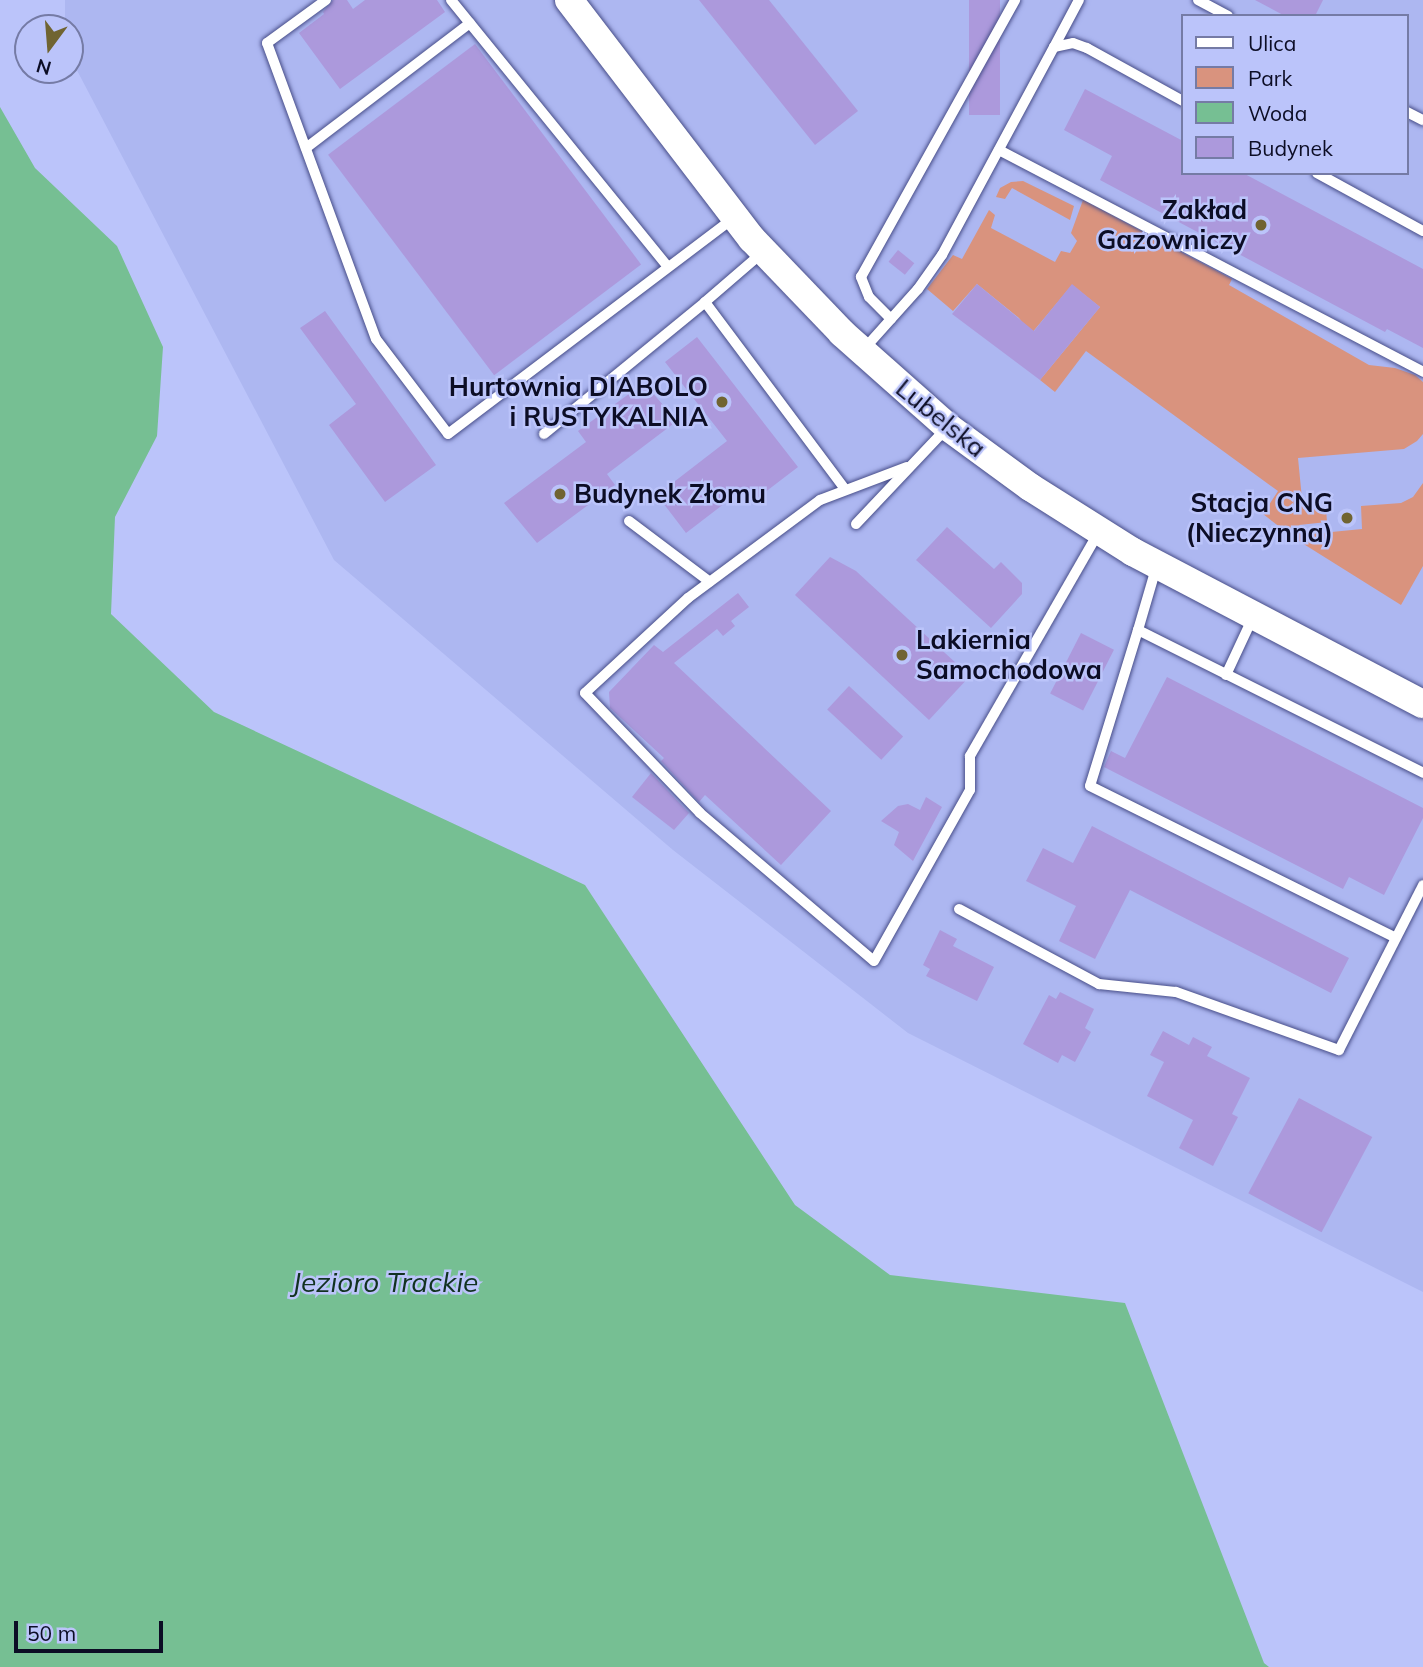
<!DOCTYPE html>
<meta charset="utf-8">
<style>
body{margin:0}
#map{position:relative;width:1423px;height:1667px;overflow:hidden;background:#bbc4fa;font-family:Mulish,sans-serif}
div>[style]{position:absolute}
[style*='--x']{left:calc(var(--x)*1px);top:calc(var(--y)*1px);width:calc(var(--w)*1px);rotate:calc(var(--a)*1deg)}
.built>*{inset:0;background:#adb7f1}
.green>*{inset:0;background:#d9937e}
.water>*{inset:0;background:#76bf93}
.building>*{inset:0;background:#ac99dc;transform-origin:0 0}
.roads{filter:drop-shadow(0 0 2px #484e89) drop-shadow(0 0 2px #484e89)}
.lane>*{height:10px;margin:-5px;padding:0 5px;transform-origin:5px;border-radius:5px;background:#fff}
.secondary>*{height:28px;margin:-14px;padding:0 14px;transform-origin:14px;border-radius:14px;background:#fff}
.dots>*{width:19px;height:19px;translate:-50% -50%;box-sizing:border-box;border:4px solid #bbc4fa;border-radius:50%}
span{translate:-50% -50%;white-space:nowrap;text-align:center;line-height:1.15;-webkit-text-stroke:5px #bbc4fa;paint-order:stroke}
.poi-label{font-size:26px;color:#0c0d25;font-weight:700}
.right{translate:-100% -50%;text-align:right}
.left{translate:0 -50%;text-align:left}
.street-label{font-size:26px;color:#0c0d25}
.water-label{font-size:28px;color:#113220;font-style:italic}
.legend{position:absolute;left:1181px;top:14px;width:228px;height:161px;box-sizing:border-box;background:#bbc4fa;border:2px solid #757ba5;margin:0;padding:9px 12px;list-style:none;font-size:21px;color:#0c0d25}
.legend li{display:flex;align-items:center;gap:14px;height:35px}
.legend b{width:35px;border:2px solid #757ba5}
.north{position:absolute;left:14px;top:14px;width:70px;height:70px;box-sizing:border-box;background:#bbc4fa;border:2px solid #757ba5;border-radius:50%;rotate:196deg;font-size:19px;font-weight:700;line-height:28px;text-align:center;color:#0c0d25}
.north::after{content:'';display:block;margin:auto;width:24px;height:32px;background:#706431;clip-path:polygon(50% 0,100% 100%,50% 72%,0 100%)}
.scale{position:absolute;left:14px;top:1621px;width:149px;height:32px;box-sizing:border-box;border:4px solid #0c0d25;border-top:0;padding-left:9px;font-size:21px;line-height:24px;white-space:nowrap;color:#0c0d25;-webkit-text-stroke:5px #bbc4fa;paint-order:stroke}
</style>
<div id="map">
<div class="built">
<div style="clip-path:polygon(evenodd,65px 0,1423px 0,1423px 1292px,908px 1033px,673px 850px,334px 560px,70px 57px,70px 28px,65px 28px,65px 0,1183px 16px,1407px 16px,1407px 173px,1183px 173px,1183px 16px)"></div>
</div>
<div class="green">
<div style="clip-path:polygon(1023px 181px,1074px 206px,1070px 220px,1012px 188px,1005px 199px,996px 197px,1000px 188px,1011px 182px)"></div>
<div style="clip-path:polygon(1083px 200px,1232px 279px,1229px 285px,1369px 365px,1395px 368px,1415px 375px,1423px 382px,1423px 434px,1417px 441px,1404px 449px,1298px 458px,1303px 509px,1326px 508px,1327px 522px,1299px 525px,1301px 535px,1362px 529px,1361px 506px,1401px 503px,1413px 497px,1423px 483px,1423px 566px,1401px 605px,1294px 538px,1263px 514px,1278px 491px,1086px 351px,1055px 392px,1040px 380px,1100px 307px,1072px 285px,1031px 334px,1019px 318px,977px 284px,953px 311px,927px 289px,953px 255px,962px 259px,989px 210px,995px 215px,991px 228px,1055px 262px,1061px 251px,1070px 253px,1077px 241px,1071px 233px)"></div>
</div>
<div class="water">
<div style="clip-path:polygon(0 107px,35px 168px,117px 246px,163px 347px,157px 436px,115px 517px,111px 614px,214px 712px,585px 885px,795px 1205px,890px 1275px,1125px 1303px,1264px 1663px,1269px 1667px,0 1667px)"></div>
</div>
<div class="building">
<div style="clip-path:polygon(333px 0,347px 0,353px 9px,365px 0,437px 0,445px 12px,340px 89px,299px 33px,324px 14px,323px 12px)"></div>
<div style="clip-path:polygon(699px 0,769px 0,858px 111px,815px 145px)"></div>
<div style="left:969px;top:0;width:31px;height:115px"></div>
<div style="clip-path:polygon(1255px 0,1323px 0,1315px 16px,1285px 16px)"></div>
<div style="left:475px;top:44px;width:276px;height:184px;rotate:53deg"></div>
<div style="clip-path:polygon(1085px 89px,1183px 141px,1183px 173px,1243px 173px,1423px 269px,1423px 348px,1387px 329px,1385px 332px,1100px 180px,1112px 156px,1064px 130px)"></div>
<div style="left:898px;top:250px;width:21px;height:15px;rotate:39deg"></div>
<div style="clip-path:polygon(977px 284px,1034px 331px,1072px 284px,1100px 307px,1040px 380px,952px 314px)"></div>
<div style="clip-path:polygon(325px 311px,436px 465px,385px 502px,329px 425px,356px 404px,300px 328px)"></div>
<div style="clip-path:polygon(697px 337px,798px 467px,752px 502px,742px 490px,686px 533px,657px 495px,727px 441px,665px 362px)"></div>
<div style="clip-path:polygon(644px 383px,677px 421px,607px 474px,615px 485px,537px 543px,504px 503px,586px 442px,578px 431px)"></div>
<div style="clip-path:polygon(947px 527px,994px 569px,1001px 562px,1022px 583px,1022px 594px,991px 628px,916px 560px)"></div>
<div style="clip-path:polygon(830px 557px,856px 571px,970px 676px,929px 720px,795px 595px)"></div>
<div style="clip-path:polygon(738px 593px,749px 607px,731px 621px,735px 626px,723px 636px,717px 629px,674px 663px,831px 811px,781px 865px,705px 795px,699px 802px,661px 761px,664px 758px,610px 708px,609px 692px,654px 645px,663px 652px)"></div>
<div style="left:1081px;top:633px;width:37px;height:68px;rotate:27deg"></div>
<div style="clip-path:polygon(1167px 677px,1423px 808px,1423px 818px,1384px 895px,1349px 877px,1343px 889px,1104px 767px,1111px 751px,1125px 758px)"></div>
<div style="left:849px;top:686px;width:74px;height:32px;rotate:43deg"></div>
<div style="clip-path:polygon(651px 773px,689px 813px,674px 830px,632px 797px)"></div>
<div style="clip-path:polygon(926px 797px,942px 807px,913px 861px,894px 845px,899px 832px,881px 821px,898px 806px,908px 804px,920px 810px)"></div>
<div style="clip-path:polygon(1092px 826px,1349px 958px,1331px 993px,1130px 890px,1095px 959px,1059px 941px,1076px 906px,1026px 881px,1043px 848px,1073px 863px)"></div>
<div style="clip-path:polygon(940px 930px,957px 939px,953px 946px,994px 967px,977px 1001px,926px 976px,930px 969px,923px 965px)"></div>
<div style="clip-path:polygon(1060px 992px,1094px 1009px,1085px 1028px,1091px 1032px,1075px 1062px,1062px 1055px,1058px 1063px,1023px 1044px,1049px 995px,1056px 999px)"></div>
<div style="clip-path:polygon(1163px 1031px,1189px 1045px,1193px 1037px,1212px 1047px,1207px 1056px,1250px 1078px,1232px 1114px,1238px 1117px,1213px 1166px,1179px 1148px,1193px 1120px,1147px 1096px,1164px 1062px,1150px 1055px)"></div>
<div style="left:1299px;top:1098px;width:83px;height:108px;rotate:28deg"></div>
</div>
<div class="roads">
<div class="lane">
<div style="--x:326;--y:0;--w:73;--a:143.9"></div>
<div style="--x:267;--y:43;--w:315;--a:69.8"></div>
<div style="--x:376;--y:339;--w:119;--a:52.8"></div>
<div style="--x:448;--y:434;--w:356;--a:-37.1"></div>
<div style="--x:451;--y:0;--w:344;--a:50.9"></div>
<div style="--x:1198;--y:0;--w:34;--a:28"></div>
<div style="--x:1054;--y:47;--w:53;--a:-62"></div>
<div style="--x:1407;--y:112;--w:18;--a:27"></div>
<div style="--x:306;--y:148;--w:206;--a:-37.3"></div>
<div style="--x:999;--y:150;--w:479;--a:27.6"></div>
<div style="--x:1317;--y:173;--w:121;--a:28.7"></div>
<div style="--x:763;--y:252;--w:77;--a:139.2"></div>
<div style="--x:705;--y:302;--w:234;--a:53.2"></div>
<div style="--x:891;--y:319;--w:31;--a:-135"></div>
<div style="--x:869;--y:297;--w:22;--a:-112"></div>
<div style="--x:861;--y:277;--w:317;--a:-60.9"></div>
<div style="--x:865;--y:348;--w:79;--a:-48.1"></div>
<div style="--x:918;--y:289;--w:42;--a:-54.8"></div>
<div style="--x:942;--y:255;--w:236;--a:-61.7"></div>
<div style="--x:1054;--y:47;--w:19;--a:-12"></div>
<div style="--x:1073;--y:43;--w:15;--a:20"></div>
<div style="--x:1087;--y:48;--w:110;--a:28.9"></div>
<div style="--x:544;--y:434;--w:208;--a:-39.3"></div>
<div style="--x:907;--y:467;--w:93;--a:159.2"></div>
<div style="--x:820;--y:500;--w:164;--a:143.4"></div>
<div style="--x:688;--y:598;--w:140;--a:137.3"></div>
<div style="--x:585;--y:693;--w:166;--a:46.2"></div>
<div style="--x:700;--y:813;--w:228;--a:40.4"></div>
<div style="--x:874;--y:961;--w:196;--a:-60.7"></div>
<div style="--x:970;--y:790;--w:34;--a:-90"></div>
<div style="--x:970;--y:756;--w:258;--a:-60.1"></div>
<div style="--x:629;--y:521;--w:101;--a:37"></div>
<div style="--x:856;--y:524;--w:129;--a:-46.6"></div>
<div style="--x:1157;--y:565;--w:68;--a:106.3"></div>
<div style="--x:1138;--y:630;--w:319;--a:26.6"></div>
<div style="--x:1138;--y:630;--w:163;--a:107.1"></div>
<div style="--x:1090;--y:786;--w:339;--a:26.4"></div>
<div style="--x:1226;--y:675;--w:64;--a:-65"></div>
<div style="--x:959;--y:909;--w:159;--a:28.2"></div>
<div style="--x:1099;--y:984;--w:77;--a:5.9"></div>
<div style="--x:1176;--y:992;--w:173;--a:19.6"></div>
<div style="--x:1339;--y:1050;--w:185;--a:-63"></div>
</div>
<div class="secondary">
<div style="--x:569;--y:0;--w:301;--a:52.6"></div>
<div style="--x:752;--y:239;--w:130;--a:46.2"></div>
<div style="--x:842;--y:333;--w:142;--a:41.6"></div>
<div style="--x:948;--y:427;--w:102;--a:36.2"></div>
<div style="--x:1030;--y:487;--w:122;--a:32.3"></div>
<div style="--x:1133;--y:552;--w:327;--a:27.7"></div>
</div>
</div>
<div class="dots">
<div style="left:1261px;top:225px;background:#706431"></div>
<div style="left:722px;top:402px;background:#706431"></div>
<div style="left:560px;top:494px;background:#706431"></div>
<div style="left:1347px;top:518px;background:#706431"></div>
<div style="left:902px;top:655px;background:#706431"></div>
</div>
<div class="poi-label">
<span class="right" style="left:1247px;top:225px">Zakład<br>Gazowniczy</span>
<span class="right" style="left:708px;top:402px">Hurtownia DIABOLO<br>i RUSTYKALNIA</span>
<span class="left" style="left:574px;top:494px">Budynek Złomu</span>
<span class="right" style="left:1333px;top:518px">Stacja CNG<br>(Nieczynna)</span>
<span class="left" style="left:916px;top:655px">Lakiernia<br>Samochodowa</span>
</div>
<div class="street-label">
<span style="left:941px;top:418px;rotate:39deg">Lubelska</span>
</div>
<div class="water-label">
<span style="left:385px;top:1282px">Jezioro Trackie</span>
</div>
<ul class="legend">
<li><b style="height:9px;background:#fff"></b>Ulica</li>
<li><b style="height:19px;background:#d9937e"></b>Park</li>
<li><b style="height:19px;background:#76bf93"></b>Woda</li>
<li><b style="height:19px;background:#ac99dc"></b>Budynek</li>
</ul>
<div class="north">N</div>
<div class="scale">50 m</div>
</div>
